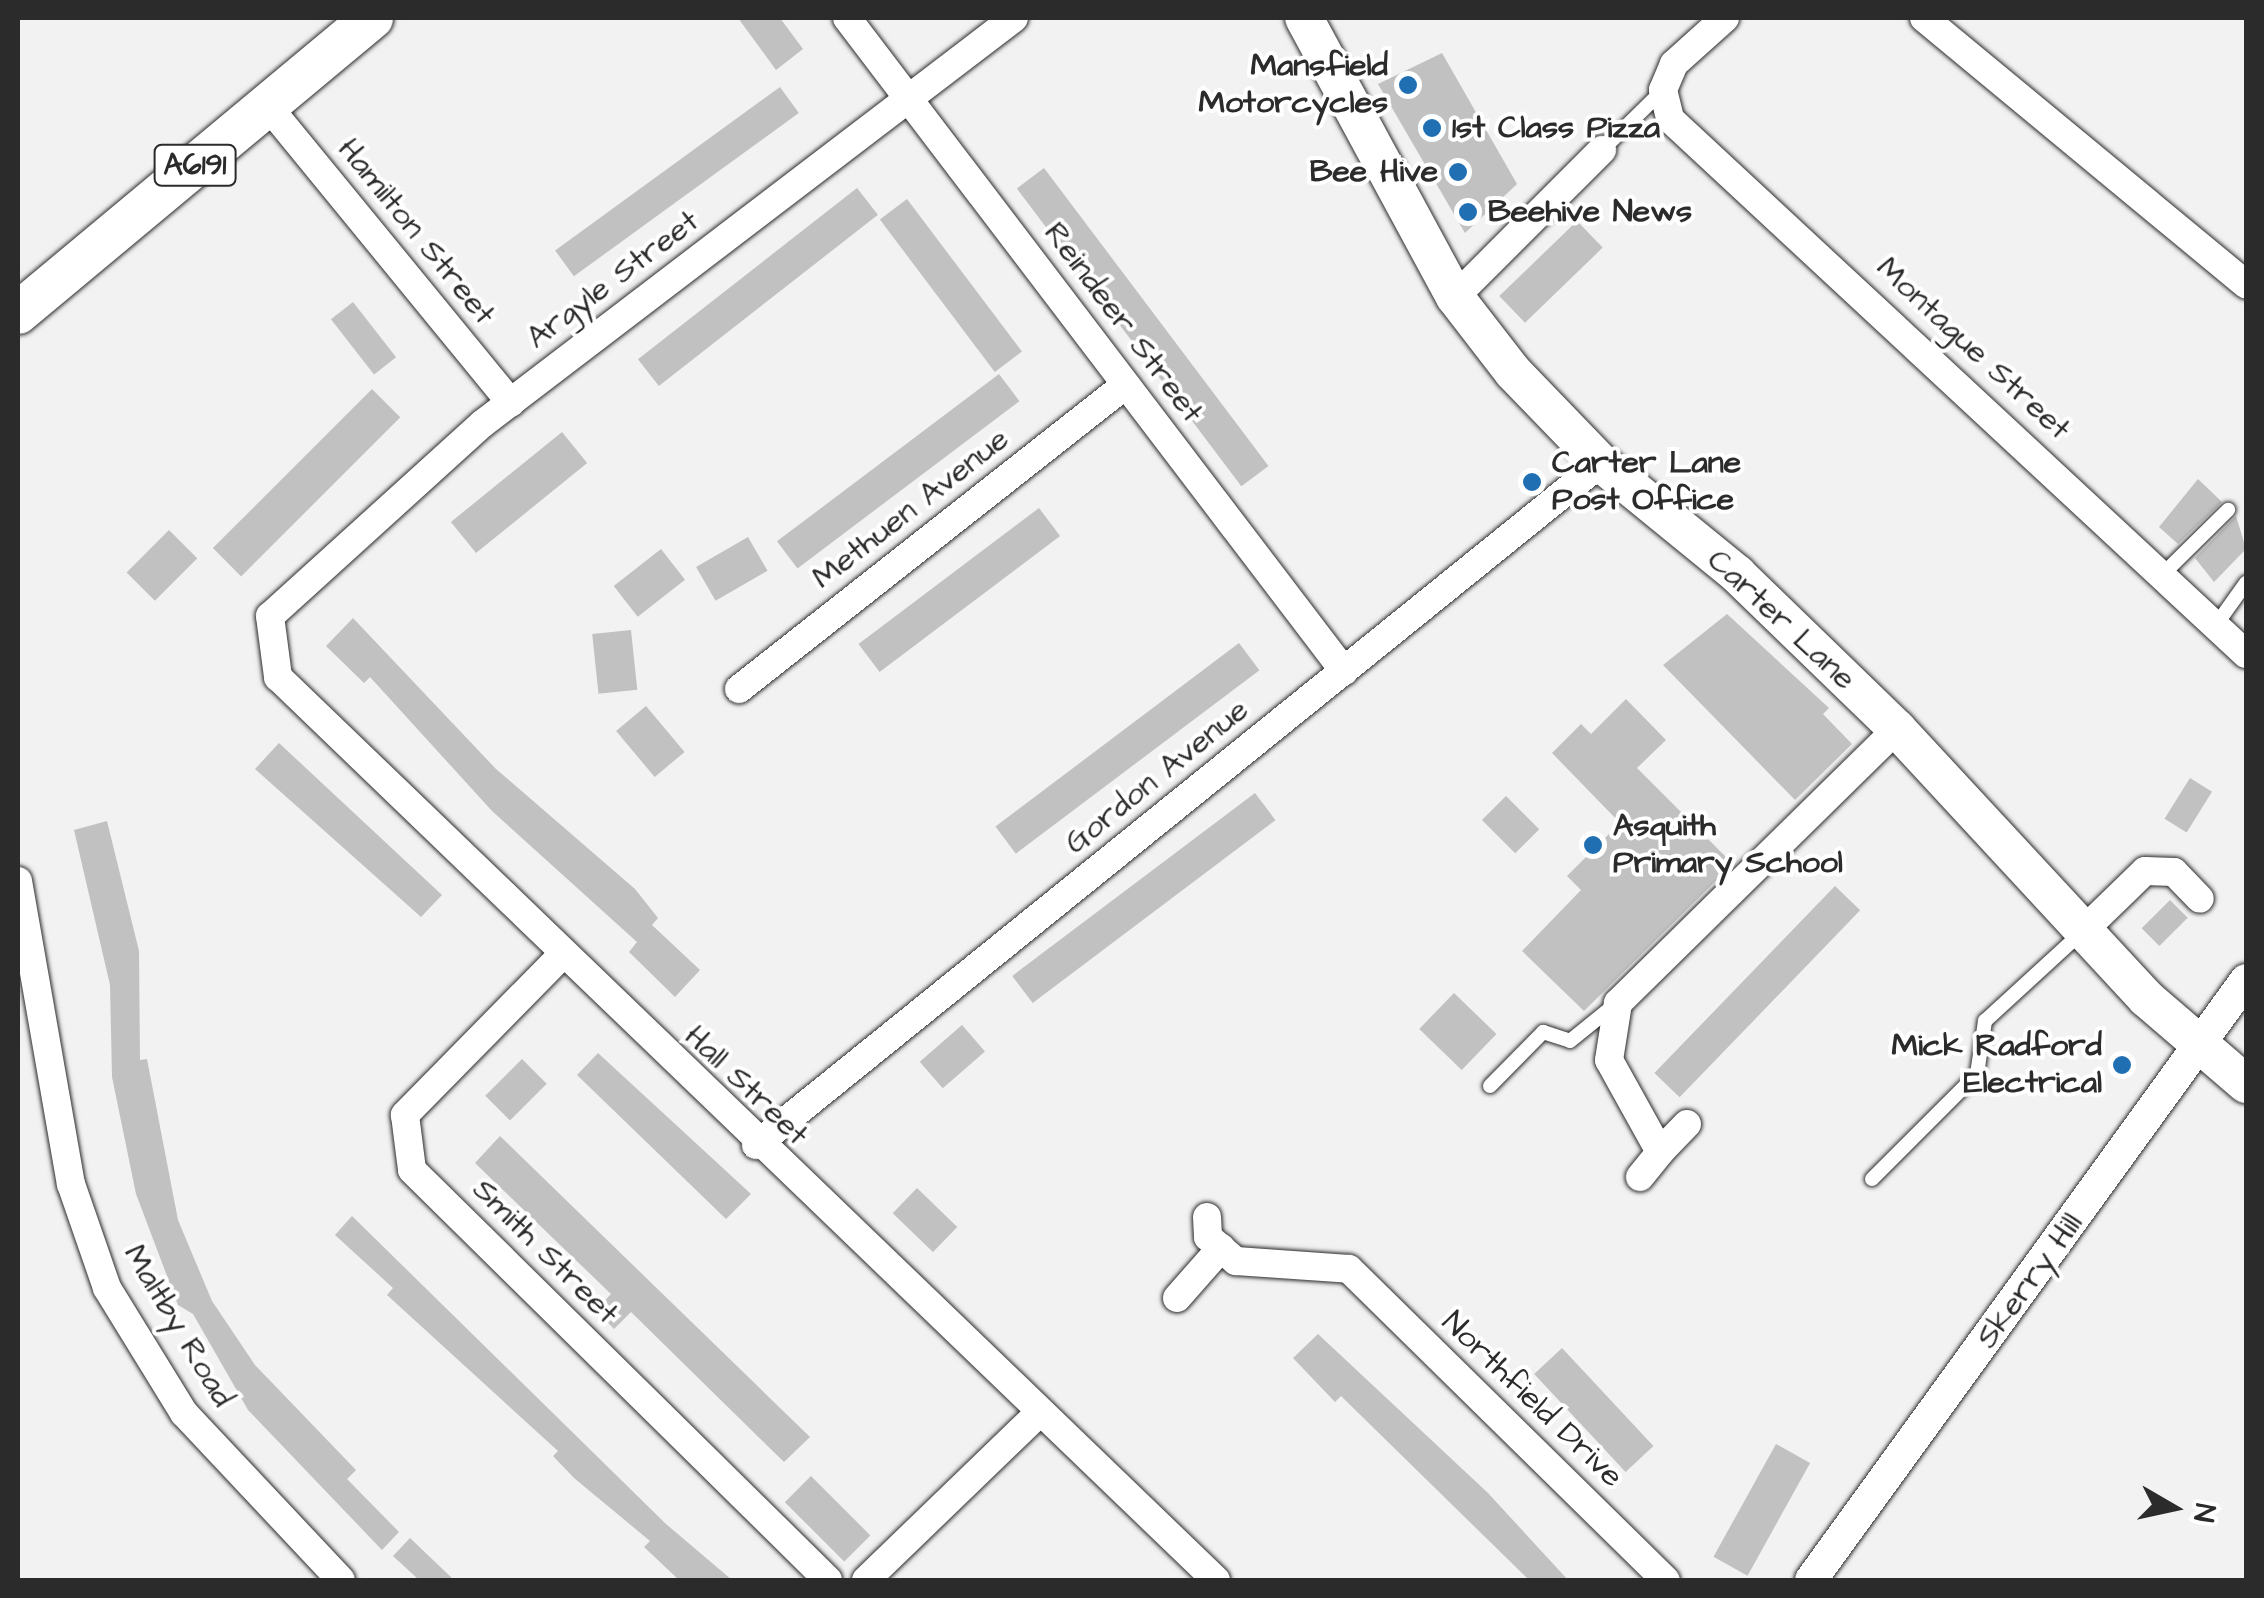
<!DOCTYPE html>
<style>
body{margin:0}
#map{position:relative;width:2264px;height:1598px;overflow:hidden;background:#f2f2f2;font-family:"Architects Daughter",sans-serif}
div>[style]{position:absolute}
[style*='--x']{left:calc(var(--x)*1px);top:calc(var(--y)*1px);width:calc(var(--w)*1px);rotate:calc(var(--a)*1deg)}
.building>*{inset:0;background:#c1c1c1;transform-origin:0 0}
.roads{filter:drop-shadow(0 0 2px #2b2b2b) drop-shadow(0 0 2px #2b2b2b)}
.service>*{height:14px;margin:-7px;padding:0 7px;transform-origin:7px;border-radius:7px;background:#fff}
.minor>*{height:28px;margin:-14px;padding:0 14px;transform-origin:14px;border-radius:14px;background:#fff}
.tertiary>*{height:32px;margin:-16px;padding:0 16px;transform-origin:16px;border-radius:16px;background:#fff}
.secondary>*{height:38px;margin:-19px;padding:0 19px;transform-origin:19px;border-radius:19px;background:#fff}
.primary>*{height:42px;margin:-21px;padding:0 21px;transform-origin:21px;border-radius:21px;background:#fff}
.dots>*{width:28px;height:28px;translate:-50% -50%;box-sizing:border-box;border:5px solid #fff;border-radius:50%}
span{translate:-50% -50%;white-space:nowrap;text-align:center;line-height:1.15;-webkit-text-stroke:8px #fff;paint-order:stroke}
.shield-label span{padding:2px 8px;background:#fff;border:2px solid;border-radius:8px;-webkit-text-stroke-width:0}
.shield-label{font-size:30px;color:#2b2b2b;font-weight:700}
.poi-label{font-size:32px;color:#2b2b2b;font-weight:700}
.right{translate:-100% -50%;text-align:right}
.left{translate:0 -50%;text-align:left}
.street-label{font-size:32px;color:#2b2b2b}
.frame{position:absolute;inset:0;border:20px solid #2b2b2b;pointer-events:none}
.north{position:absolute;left:2124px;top:1458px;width:100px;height:100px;-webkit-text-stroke:8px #fff;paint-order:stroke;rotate:99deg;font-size:28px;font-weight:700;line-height:40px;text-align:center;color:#2b2b2b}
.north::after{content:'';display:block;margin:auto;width:35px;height:45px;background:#2b2b2b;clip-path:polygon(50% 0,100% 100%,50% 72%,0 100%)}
</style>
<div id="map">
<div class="building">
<div style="clip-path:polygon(738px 18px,780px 18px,803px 49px,776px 70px)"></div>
<div style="clip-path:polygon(1442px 53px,1517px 184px,1465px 233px,1378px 84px)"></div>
<div style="left:780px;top:87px;width:32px;height:278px;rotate:54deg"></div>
<div style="left:1044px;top:168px;width:373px;height:34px;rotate:53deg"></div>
<div style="left:857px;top:188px;width:34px;height:278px;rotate:52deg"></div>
<div style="left:907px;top:199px;width:191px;height:34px;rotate:53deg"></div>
<div style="left:1577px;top:221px;width:37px;height:108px;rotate:46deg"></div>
<div style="left:353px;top:302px;width:70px;height:28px;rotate:52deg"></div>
<div style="left:999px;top:374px;width:34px;height:278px;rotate:53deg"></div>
<div style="left:372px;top:389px;width:40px;height:225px;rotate:45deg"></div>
<div style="left:562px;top:432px;width:40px;height:143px;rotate:51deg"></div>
<div style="clip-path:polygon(2198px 479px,2222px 502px,2178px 544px,2159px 527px)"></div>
<div style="left:1039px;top:508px;width:35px;height:226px;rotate:53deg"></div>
<div style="clip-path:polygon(2236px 516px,2246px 549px,2214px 582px,2195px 558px)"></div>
<div style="left:169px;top:530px;width:40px;height:60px;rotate:45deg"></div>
<div style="left:748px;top:537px;width:39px;height:60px;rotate:60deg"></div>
<div style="left:661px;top:549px;width:39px;height:60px;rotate:52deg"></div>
<div style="clip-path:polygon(1727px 614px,1829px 708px,1823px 714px,1852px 744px,1795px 800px,1663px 665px)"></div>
<div style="clip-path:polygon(353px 618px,496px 769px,635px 889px,658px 918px,652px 925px,700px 970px,675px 997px,629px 952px,637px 942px,492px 811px,370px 677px,364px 683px,326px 646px)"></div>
<div style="left:631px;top:630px;width:60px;height:39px;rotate:84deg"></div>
<div style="left:1239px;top:643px;width:34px;height:305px;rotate:53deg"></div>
<div style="clip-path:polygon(1626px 699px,1666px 740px,1637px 768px,1733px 864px,1584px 1011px,1522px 951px,1581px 890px,1567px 876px,1620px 823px,1552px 753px,1581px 724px,1591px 734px)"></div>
<div style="left:646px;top:706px;width:60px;height:39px;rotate:50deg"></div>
<div style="clip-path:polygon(279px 743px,442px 895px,421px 917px,255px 769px)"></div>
<div style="left:2190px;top:778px;width:26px;height:48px;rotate:32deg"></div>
<div style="left:1255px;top:793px;width:34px;height:304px;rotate:53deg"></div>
<div style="left:1506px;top:796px;width:47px;height:34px;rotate:45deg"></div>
<div style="clip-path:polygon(107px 821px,139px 951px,140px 1060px,147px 1059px,178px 1220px,212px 1301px,255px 1365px,356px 1470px,347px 1479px,399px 1532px,382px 1550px,248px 1410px,193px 1314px,178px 1305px,136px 1194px,112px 1077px,110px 985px,74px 830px)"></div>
<div style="left:1835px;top:886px;width:35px;height:260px;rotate:44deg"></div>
<div style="left:2170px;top:900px;width:25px;height:40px;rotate:45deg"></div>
<div style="left:1454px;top:993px;width:59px;height:50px;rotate:44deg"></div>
<div style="left:962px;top:1025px;width:35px;height:56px;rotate:49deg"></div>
<div style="clip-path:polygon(598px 1053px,751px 1194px,726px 1219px,577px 1075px)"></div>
<div style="left:522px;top:1059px;width:35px;height:52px;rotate:45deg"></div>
<div style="clip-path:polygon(500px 1136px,810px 1437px,784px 1462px,631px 1312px,614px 1329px,596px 1310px,611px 1294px,475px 1163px)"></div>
<div style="left:917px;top:1188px;width:56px;height:35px;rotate:44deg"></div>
<div style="clip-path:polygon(352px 1216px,666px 1524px,732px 1580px,679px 1580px,644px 1547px,650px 1541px,574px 1478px,553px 1456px,558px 1451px,387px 1295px,393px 1288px,335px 1235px)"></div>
<div style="clip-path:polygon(1318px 1334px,1488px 1493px,1568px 1580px,1529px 1580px,1341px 1396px,1335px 1402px,1293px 1358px)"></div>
<div style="left:1562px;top:1348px;width:134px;height:38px;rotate:47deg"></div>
<div style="left:1776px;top:1444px;width:39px;height:129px;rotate:29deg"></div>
<div style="left:811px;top:1476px;width:84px;height:37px;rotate:45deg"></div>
<div style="clip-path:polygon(410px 1538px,454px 1580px,419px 1580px,393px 1556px)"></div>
</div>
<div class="roads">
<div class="service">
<div style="--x:1602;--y:150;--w:84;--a:-44.5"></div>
<div style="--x:2162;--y:575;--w:93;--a:-44.6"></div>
<div style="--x:2216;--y:625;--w:52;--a:-54.5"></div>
<div style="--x:1490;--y:1086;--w:76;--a:-45.5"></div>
<div style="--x:1543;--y:1032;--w:28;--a:18"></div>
<div style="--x:1570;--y:1041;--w:60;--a:-39"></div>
<div style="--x:1872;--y:1179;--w:148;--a:-45"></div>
<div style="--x:1977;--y:1074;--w:54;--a:-81.4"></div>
<div style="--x:1985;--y:1021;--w:130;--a:-42.5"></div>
</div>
<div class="minor">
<div style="--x:847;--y:18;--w:821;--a:52.73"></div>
<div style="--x:1014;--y:18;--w:669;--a:142.65"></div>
<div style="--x:482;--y:424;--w:286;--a:137.8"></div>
<div style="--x:270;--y:616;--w:62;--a:82.5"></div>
<div style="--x:278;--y:677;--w:1302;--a:43.91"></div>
<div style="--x:1725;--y:18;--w:69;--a:138"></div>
<div style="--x:1674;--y:64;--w:28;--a:113"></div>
<div style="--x:1663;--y:90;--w:30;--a:76"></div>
<div style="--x:1670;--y:119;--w:786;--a:42.89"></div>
<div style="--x:1924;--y:18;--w:418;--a:39.6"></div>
<div style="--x:267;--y:105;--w:385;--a:50.7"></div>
<div style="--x:1455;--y:297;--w:208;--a:-45"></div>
<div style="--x:739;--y:689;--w:492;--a:-38.2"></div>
<div style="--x:18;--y:881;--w:308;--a:80.1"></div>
<div style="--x:71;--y:1184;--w:110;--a:70.9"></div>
<div style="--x:107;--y:1288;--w:147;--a:58.4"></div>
<div style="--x:184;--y:1413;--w:229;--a:46.8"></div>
<div style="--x:2081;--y:933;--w:89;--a:-44.1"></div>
<div style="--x:2145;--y:871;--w:29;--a:2"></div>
<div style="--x:2174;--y:872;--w:37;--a:46"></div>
<div style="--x:561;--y:956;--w:223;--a:134.5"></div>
<div style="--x:405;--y:1115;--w:55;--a:82.7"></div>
<div style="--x:412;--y:1170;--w:584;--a:44.58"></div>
<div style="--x:1687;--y:1124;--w:39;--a:134"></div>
<div style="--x:1660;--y:1152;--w:105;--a:-119"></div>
<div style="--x:1609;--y:1060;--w:58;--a:-81"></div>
<div style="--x:1618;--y:1003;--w:391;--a:-44.5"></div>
<div style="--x:756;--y:1145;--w:1086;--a:-38.91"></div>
<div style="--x:1640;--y:1177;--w:32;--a:-51"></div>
<div style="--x:1207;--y:1217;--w:20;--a:87"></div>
<div style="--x:1208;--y:1237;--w:37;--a:41"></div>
<div style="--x:1236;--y:1261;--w:113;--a:4"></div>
<div style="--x:1349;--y:1269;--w:444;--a:44.5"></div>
<div style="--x:1177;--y:1298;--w:67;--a:-48.7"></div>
<div style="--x:866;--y:1580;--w:242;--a:-44"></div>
</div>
<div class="tertiary">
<div style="--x:1811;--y:1580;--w:741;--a:-54.06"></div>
</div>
<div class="secondary">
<div style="--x:1304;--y:18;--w:317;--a:61.6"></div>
<div style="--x:1455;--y:297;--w:95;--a:52.3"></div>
<div style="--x:1513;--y:372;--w:127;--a:46"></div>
<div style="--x:1601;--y:463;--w:176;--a:39.2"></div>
<div style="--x:1737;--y:574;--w:223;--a:44.1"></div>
<div style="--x:1897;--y:729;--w:367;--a:47.2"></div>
<div style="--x:2146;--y:998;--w:132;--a:40.7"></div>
</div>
<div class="primary">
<div style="--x:18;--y:313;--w:461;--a:-39.8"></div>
</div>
</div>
<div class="dots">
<div style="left:1408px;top:85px;background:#1f6fb2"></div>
<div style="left:1432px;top:128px;background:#1f6fb2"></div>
<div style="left:1458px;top:172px;background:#1f6fb2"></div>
<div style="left:1468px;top:212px;background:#1f6fb2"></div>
<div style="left:1532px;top:482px;background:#1f6fb2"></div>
<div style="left:1593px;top:845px;background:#1f6fb2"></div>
<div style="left:2122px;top:1065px;background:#1f6fb2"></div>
</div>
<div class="shield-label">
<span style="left:195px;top:165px">A6191</span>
</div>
<div class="poi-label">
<span class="right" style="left:1388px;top:85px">Mansfield<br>Motorcycles</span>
<span class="left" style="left:1452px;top:128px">1st Class Pizza</span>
<span class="right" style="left:1438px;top:172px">Bee Hive</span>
<span class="left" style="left:1488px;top:212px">Beehive News</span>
<span class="left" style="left:1552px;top:482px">Carter Lane<br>Post Office</span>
<span class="left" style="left:1613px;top:845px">Asquith<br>Primary School</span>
<span class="right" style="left:2102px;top:1065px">Mick Radford<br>Electrical</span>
</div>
<div class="street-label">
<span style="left:416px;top:232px;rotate:51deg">Hamilton Street</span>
<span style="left:613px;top:280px;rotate:-37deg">Argyle Street</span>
<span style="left:1123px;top:323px;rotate:53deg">Reindeer Street</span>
<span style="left:1973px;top:349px;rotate:43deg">Montague Street</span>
<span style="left:911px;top:509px;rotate:-38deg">Methuen Avenue</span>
<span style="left:1781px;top:620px;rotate:43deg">Carter Lane</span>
<span style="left:1157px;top:777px;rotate:-39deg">Gordon Avenue</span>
<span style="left:746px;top:1086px;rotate:44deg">Hall Street</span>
<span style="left:545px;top:1252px;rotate:45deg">Smith Street</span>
<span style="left:2030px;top:1281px;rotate:-54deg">Skerry Hill</span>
<span style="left:178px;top:1326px;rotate:59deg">Maltby Road</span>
<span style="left:1532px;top:1400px;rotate:44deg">Northfield Drive</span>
</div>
<div class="frame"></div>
<div class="north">N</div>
</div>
